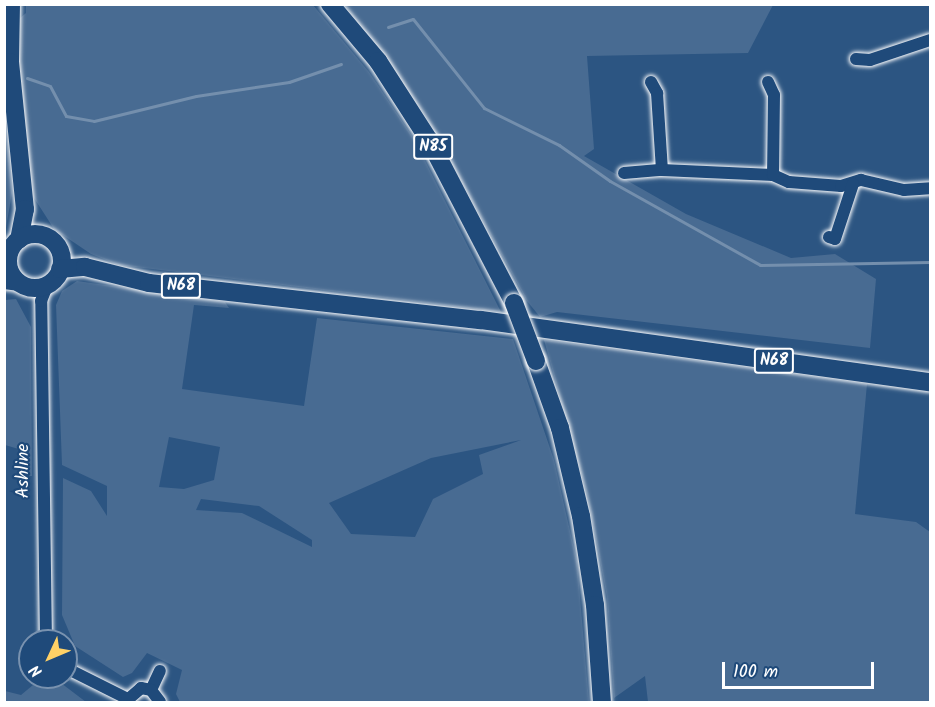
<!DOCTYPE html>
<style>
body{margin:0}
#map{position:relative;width:935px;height:707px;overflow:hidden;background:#2c5582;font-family:Kalam,sans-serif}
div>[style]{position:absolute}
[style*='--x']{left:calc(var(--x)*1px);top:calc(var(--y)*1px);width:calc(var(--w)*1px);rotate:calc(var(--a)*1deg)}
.green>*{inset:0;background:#486b92}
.stream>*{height:3px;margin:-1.5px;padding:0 1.5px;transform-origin:1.5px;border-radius:1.5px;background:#748fad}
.roads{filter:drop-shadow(0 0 2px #fff) drop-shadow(0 0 2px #fff)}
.street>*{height:12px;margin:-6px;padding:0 6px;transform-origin:6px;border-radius:6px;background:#1f4a7a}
.secondary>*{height:16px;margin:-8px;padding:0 8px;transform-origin:8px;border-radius:8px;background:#1f4a7a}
.primary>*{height:18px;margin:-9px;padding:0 9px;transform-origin:9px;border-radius:9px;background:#1f4a7a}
.primary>.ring{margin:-9px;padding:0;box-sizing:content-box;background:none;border:18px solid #1f4a7a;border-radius:50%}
.bridges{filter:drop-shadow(0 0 2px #fff) drop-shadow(0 0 2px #fff)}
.primary-bridge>*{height:18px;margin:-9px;padding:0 9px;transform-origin:9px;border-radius:9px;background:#1f4a7a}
span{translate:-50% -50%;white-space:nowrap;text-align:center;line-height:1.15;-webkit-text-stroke:4.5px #1f4a7a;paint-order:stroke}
.shield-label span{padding:2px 4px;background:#1f4a7a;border:2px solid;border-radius:4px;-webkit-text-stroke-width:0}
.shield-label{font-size:16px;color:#fff;font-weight:700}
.street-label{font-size:18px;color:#fff}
.frame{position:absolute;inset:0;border:6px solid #fff;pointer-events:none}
.north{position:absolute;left:18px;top:629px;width:60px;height:60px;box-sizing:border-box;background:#1f4a7a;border:2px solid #7992af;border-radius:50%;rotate:226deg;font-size:16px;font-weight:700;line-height:24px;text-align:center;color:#fff}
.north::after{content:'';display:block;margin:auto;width:21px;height:27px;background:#ffd166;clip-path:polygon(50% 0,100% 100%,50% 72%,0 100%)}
.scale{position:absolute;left:722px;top:662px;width:152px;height:27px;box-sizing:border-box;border:3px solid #fff;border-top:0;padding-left:8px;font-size:18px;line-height:21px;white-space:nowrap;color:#fff;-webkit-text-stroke:4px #1f4a7a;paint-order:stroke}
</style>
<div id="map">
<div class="green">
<div style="clip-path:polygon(26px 4px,313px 5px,369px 72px,414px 139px,501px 312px,119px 265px,91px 254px,54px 229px,29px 190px,19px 86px,19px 19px,26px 13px)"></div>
<div style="clip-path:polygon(345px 5px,773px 5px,748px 53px,587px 56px,594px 149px,584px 156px,686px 214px,791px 258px,835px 254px,876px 279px,870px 348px,557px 312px,540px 317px,527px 301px,426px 116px)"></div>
<div style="clip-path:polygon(4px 105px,12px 193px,5px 233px,4px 233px)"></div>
<div style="clip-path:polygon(evenodd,77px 281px,225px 302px,229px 308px,194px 305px,182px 389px,304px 406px,317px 318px,513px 339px,554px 460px,577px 562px,589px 702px,180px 702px,176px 694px,182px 670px,147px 653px,132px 673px,123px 677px,75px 646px,62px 615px,63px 478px,91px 491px,107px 516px,107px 486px,62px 465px,56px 305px,62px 291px,77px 281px,169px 437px,220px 447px,214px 480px,184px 489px,159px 487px,169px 437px,77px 281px,521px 440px,479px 455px,483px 474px,433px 499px,415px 537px,351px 534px,329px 503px,431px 458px,521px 440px,77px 281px,201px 499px,259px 506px,312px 540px,312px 547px,242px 513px,196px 510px,201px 499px)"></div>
<div style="clip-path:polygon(16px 299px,31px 327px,32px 476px,24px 476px,22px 450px,5px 445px,5px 300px)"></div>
<div style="clip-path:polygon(544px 340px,867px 384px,855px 514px,916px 522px,930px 532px,930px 702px,648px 702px,645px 676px,614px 698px,607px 597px,588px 497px)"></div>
<div style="clip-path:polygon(53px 677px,86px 702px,5px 702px,5px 691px,21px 695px,39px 680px)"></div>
</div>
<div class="stream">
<div style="--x:388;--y:27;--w:26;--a:-18"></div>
<div style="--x:413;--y:19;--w:114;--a:51.4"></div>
<div style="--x:484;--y:108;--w:84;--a:26.3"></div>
<div style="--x:559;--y:145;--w:62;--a:35.2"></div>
<div style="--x:610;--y:181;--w:172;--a:29.2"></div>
<div style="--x:760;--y:265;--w:170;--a:-1"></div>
<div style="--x:27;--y:78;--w:24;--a:19"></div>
<div style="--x:50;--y:86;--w:34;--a:62"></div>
<div style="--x:66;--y:116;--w:28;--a:10"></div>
<div style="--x:94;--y:121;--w:105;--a:-13.8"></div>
<div style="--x:196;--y:96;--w:94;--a:-8.6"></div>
<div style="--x:289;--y:82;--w:55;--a:-19.1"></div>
</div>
<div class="roads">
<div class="street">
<div style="--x:856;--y:59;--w:14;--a:4"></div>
<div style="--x:870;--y:60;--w:63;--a:-18.4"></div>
<div style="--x:651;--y:82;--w:13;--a:61"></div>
<div style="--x:657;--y:93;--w:77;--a:86.3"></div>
<div style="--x:662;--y:170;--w:111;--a:2.6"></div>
<div style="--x:773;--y:175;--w:17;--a:24"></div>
<div style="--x:789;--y:182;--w:52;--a:4.4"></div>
<div style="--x:841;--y:186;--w:21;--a:-17"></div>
<div style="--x:861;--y:180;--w:44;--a:13.1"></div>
<div style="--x:904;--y:190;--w:26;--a:-4"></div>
<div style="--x:768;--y:82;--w:14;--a:65"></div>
<div style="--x:774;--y:95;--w:80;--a:90.7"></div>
<div style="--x:624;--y:173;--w:38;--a:-5"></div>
<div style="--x:829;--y:237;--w:6;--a:18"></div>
<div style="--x:835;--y:239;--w:58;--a:-71.9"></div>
<div style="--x:46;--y:641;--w:340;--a:-90.8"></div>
<div style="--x:41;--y:301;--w:18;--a:-68"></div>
<div style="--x:66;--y:668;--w:67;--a:26.6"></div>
<div style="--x:151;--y:690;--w:21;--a:-65"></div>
<div style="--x:125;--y:702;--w:21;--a:-41"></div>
<div style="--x:141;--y:688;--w:10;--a:11"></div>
<div style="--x:151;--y:690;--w:15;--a:53"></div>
</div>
<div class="secondary">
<div style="--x:4;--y:274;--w:13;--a:-72"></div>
<div style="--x:4;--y:281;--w:16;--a:7"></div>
</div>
<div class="primary">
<div style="--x:11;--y:4;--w:58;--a:91"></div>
<div style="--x:10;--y:62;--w:148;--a:84.2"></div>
<div style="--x:25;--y:209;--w:31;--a:101"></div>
<div style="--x:330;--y:4;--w:75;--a:49.9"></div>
<div style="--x:378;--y:61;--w:94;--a:57.2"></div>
<div style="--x:429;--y:140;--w:184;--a:62.5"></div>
<div class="ring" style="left:8px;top:234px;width:36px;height:36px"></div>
<div style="--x:60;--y:269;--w:25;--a:-5"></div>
<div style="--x:85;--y:267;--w:66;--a:14"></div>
<div style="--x:149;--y:283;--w:334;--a:6.4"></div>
<div style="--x:481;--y:320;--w:453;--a:7.9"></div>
<div style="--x:536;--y:361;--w:71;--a:70.3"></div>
<div style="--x:560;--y:428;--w:90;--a:76.6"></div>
<div style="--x:581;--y:516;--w:90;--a:81.1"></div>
<div style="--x:595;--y:605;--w:97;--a:85.9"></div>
</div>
</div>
<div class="bridges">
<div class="primary-bridge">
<div style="--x:514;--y:303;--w:62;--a:69.2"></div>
</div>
</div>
<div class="shield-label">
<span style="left:433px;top:147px">N85</span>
<span style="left:181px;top:286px">N68</span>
<span style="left:774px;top:361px">N68</span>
</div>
<div class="street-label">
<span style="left:24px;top:471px;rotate:-90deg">Ashline</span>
</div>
<div class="frame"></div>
<div class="north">N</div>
<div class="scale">100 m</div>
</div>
